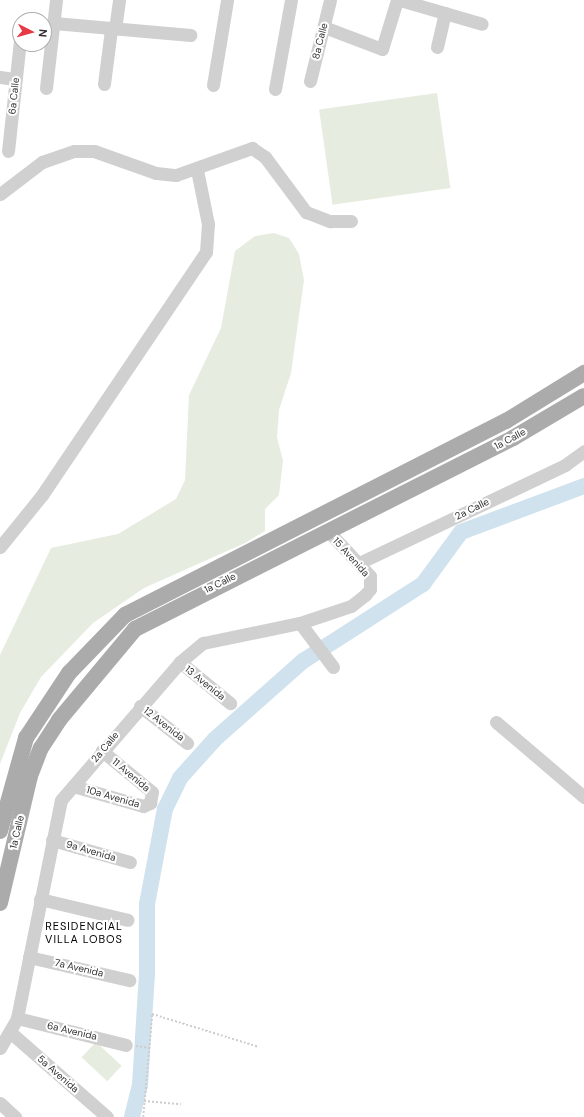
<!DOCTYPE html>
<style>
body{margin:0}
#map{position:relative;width:584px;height:1117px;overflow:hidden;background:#fff;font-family:"DM Sans",sans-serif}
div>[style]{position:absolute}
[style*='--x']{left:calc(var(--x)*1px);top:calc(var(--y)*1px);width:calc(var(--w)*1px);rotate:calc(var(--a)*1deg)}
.green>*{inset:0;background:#e6ecdf;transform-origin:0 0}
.river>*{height:16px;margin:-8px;padding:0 8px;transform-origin:8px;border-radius:8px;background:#cfe2ee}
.path>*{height:1.5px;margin-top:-0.75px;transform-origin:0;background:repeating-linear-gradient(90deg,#cdcdcd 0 2px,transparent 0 4px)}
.minor>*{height:13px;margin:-6.5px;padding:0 6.5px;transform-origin:6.5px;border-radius:6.5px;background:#d0d0d0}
.major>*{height:16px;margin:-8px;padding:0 8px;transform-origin:8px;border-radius:8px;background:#ababab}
span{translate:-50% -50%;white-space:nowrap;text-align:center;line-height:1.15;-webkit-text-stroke:4px #fff;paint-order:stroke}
.street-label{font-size:10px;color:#333}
.neighbourhood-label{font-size:11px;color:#000;letter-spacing:1px}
.north{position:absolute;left:12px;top:12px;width:40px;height:40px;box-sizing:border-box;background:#fff;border:1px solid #adadad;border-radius:50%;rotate:96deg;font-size:11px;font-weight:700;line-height:16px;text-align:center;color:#333}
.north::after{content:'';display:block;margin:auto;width:14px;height:18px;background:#e63946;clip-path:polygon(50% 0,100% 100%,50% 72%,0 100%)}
</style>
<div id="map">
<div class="green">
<div style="left:437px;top:93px;width:96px;height:119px;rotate:82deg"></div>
<div style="clip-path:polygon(274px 233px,289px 238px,299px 254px,304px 280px,291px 373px,279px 410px,277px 437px,283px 461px,279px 495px,265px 509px,265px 531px,245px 543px,144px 588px,93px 623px,41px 677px,20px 713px,0 764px,0 655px,51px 548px,118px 534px,176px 499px,185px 480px,189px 395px,221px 328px,235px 251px,255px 236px)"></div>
<div style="left:96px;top:1042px;width:35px;height:21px;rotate:43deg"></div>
</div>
<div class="river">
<div style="--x:132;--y:1117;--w:33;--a:-76"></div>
<div style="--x:140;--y:1085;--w:110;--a:-86.4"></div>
<div style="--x:147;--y:975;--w:71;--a:-90"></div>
<div style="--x:147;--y:904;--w:97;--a:-79.3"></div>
<div style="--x:165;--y:809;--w:34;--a:-64"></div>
<div style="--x:180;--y:778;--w:52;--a:-48.1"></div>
<div style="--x:215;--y:739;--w:118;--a:-41.6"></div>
<div style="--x:303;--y:661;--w:143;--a:-32.7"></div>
<div style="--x:423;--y:584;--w:64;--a:-53.8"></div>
<div style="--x:461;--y:532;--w:131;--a:-20.5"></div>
</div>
<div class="path">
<div style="--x:136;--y:1046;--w:14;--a:8"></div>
<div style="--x:144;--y:1101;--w:37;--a:5"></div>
<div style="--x:143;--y:1117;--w:103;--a:-85"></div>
<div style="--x:152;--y:1014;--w:112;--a:17.1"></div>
</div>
<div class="minor">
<div style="--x:400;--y:0;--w:85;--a:16.3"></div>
<div style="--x:54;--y:23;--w:137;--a:5"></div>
<div style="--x:324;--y:27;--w:62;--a:20.8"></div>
<div style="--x:382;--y:49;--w:51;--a:-73"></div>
<div style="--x:115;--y:29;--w:29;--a:-82"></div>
<div style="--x:437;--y:47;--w:35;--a:-77"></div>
<div style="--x:0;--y:77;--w:15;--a:8"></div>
<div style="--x:310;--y:81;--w:83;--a:-76.1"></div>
<div style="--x:104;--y:84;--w:55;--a:-82.7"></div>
<div style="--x:213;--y:85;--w:86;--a:-80.6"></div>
<div style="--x:46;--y:88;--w:89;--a:-83.5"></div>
<div style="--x:275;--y:89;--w:90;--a:-79.8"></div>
<div style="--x:8;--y:151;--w:111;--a:-83.8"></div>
<div style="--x:0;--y:194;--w:53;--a:-37.3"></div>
<div style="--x:42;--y:162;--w:34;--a:-19"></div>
<div style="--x:74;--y:151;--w:20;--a:0"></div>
<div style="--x:94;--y:151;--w:66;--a:19.5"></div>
<div style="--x:156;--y:173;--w:20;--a:6"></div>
<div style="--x:176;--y:175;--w:81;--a:-19.6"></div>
<div style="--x:252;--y:148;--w:16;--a:35"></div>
<div style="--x:265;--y:157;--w:69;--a:53.3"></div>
<div style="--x:306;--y:212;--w:26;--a:21"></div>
<div style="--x:330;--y:221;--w:21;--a:0"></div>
<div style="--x:0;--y:547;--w:67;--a:-51.1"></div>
<div style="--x:42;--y:495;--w:293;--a:-56"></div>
<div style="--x:206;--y:252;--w:28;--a:-86"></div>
<div style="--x:208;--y:224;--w:55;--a:-101.5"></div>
<div style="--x:359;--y:563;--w:228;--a:-25.4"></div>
<div style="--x:565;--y:465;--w:24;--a:-36"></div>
<div style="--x:300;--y:623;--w:55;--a:53.1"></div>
<div style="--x:180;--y:662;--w:65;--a:39.4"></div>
<div style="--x:140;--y:706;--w:60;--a:38.2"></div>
<div style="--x:496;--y:722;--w:116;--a:40.4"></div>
<div style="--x:73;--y:786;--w:73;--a:15.9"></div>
<div style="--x:143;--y:806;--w:8;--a:-23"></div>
<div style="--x:150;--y:803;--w:11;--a:-80"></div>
<div style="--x:152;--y:792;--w:65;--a:-140.6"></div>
<div style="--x:52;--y:840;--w:81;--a:15.8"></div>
<div style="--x:40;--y:899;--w:90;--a:13.4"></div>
<div style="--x:29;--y:957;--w:103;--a:13"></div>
<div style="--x:17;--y:1018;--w:112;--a:13.9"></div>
<div style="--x:10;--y:1032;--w:129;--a:41.2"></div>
<div style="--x:0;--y:1048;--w:34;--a:-60"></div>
<div style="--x:17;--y:1018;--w:222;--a:-78.6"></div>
<div style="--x:61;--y:800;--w:182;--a:-49.2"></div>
<div style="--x:180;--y:662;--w:30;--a:-40"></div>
<div style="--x:203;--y:643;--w:99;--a:-11.7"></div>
<div style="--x:300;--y:623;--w:54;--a:-18.4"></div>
<div style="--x:351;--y:606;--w:18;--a:-38"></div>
<div style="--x:365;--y:595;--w:8;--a:-50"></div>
<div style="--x:370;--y:589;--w:13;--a:-90"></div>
<div style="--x:370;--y:576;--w:62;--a:-133"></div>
<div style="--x:0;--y:1103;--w:21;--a:43"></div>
</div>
<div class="major">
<div style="--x:0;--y:831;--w:97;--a:-74.4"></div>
<div style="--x:26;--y:738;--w:78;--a:-56.5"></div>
<div style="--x:69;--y:673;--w:81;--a:-46"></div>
<div style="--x:125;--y:615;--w:428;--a:-27"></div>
<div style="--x:506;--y:421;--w:92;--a:-31.6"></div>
<div style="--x:0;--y:903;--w:130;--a:-76.7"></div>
<div style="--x:30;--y:776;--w:30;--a:-69"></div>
<div style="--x:41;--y:748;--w:33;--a:-57"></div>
<div style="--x:59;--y:720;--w:119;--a:-50.1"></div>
<div style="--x:135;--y:629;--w:424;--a:-26.8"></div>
<div style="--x:513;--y:438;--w:82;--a:-30.6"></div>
</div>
<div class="street-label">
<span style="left:320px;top:41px;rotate:-76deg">8a Calle</span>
<span style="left:14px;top:96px;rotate:-84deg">6a Calle</span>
<span style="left:510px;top:439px;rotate:-28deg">1a Calle</span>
<span style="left:472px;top:509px;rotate:-26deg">2a Calle</span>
<span style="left:351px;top:557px;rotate:48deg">15 Avenida</span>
<span style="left:220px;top:583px;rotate:-26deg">1a Calle</span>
<span style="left:205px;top:683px;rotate:39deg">13 Avenida</span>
<span style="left:164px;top:724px;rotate:38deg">12 Avenida</span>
<span style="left:105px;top:747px;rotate:-50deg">2a Calle</span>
<span style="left:131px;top:775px;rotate:40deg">11 Avenida</span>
<span style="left:113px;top:797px;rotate:16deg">10a Avenida</span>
<span style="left:17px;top:832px;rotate:-77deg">1a Calle</span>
<span style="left:91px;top:851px;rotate:16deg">9a Avenida</span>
<span style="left:79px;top:968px;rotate:13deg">7a Avenida</span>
<span style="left:72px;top:1031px;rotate:13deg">6a Avenida</span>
<span style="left:58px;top:1074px;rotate:41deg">5a Avenida</span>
</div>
<div class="neighbourhood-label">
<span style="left:84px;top:933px">RESIDENCIAL<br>VILLA LOBOS</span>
</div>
<div class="north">N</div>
</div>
